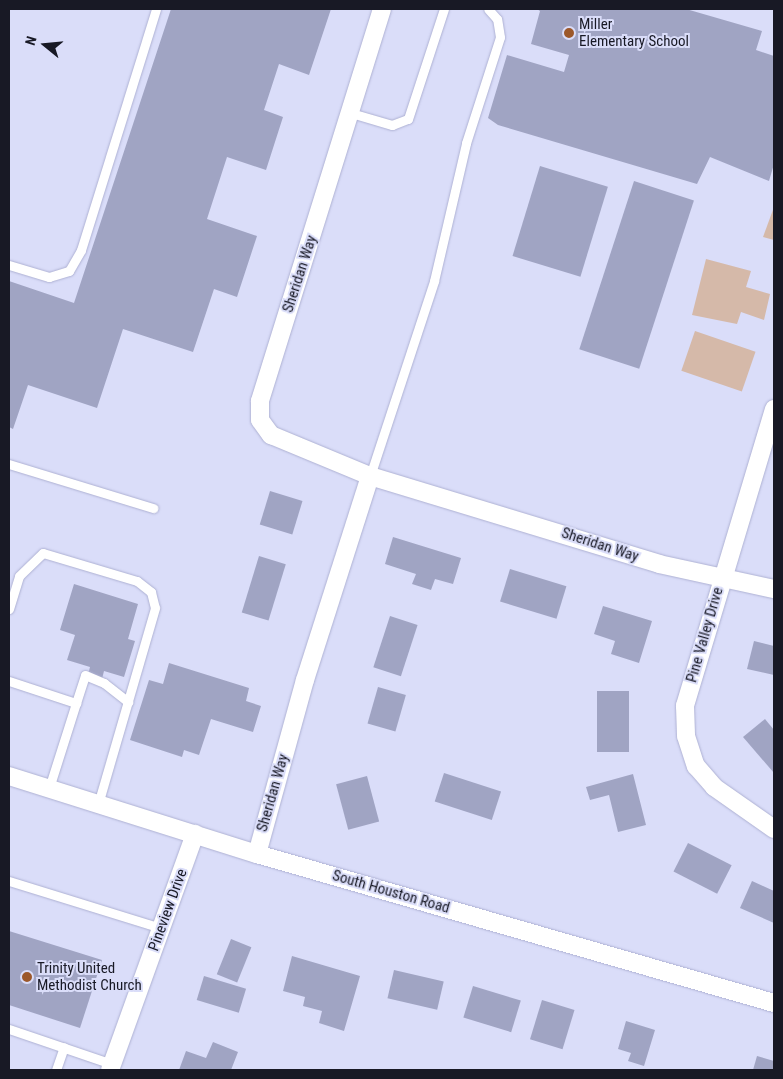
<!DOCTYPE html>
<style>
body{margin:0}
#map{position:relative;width:783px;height:1079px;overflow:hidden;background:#daddf9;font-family:"Roboto Condensed",sans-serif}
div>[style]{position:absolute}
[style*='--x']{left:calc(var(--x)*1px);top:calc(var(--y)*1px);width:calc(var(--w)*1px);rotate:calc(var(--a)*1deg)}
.green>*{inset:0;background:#d5b9a9;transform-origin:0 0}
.building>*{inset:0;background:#a0a4c3;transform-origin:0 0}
.roads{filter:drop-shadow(0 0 1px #aeb1d3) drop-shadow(0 0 1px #aeb1d3)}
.service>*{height:9px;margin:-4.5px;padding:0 4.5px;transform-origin:4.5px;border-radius:4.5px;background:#fff}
.minor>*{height:18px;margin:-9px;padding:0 9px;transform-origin:9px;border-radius:9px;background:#fff}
.dots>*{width:14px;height:14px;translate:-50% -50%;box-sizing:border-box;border:2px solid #daddf9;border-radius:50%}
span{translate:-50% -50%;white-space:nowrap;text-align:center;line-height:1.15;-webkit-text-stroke:4px #daddf9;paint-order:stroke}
.poi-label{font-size:15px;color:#181925}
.left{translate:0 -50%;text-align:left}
.street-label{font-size:15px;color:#181925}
.frame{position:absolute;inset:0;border:10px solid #181925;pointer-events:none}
.north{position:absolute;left:20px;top:20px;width:50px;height:50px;-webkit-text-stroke:4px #daddf9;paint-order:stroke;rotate:287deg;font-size:14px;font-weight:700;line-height:20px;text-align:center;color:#181925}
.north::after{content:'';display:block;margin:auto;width:18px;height:22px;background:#181925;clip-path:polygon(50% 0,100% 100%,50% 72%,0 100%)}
</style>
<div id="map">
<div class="green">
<div style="clip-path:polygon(774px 207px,774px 240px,763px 237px)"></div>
<div style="clip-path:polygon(706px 259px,751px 271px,746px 287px,770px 294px,764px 320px,741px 312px,737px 324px,692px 315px)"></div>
<div style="left:695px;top:331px;width:64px;height:42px;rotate:19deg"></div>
</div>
<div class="building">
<div style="clip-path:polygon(171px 9px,331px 9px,309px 75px,279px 64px,264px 110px,283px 117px,266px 170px,227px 157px,207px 219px,257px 236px,237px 297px,214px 289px,193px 352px,123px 329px,97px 408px,28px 385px,13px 429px,9px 427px,9px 281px,74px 303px)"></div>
<div style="clip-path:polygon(537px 9px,686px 9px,762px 31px,756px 50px,774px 56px,774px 164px,769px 181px,710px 157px,697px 184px,498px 125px,488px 118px,507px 55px,564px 72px,569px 55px,531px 44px,540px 11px)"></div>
<div style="left:540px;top:166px;width:71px;height:94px;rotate:17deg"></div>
<div style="left:634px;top:181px;width:63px;height:177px;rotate:18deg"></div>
<div style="left:270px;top:491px;width:34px;height:35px;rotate:17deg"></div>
<div style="clip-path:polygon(393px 537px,461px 558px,453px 584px,435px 579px,431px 590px,412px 584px,416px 574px,385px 564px)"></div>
<div style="left:259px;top:556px;width:28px;height:59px;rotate:17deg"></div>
<div style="left:510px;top:569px;width:59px;height:34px;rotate:17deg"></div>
<div style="clip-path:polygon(74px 584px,138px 604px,128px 639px,135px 641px,124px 677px,104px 671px,102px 679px,88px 675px,90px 667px,67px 660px,75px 635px,60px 630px)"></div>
<div style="clip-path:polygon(603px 606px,652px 621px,639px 663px,611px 654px,615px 641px,594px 634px)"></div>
<div style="left:390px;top:616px;width:29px;height:54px;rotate:18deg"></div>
<div style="clip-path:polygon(754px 641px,774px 646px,774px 675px,747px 669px)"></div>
<div style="clip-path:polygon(169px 663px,249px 688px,246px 701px,261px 706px,253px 732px,211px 719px,199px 755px,184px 750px,182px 757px,130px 740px,149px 680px,163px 684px)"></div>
<div style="left:378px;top:687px;width:29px;height:38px;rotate:16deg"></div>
<div style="left:597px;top:691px;width:32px;height:61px"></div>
<div style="clip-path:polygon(765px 719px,774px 730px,774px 773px,743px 737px)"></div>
<div style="left:444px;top:773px;width:60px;height:30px;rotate:18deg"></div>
<div style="clip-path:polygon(633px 774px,646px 825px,618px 832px,609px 795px,590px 800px,586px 787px)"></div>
<div style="left:367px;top:776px;width:47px;height:32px;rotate:75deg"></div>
<div style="left:688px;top:843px;width:49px;height:32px;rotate:27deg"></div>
<div style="clip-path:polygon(752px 881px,774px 891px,774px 923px,740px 908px)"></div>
<div style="clip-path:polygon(9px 931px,102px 960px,80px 1028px,9px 1005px)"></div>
<div style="left:231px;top:939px;width:22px;height:38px;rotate:22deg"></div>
<div style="clip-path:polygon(292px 956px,360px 976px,344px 1031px,319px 1023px,322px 1011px,303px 1006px,305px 997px,283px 991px)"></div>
<div style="left:394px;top:970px;width:51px;height:29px;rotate:13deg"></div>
<div style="left:204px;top:976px;width:44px;height:25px;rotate:17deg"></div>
<div style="left:473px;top:986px;width:50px;height:33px;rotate:17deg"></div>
<div style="left:542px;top:1000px;width:34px;height:41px;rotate:17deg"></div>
<div style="clip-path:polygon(626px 1021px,655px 1030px,644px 1066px,628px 1061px,631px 1053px,618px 1049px)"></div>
<div style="clip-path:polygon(213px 1042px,238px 1052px,231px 1070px,179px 1070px,186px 1051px,206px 1058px)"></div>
<div style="clip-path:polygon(757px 1056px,774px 1061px,774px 1070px,753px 1070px)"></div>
</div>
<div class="roads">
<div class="service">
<div style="--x:351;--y:113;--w:43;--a:16.3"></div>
<div style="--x:392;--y:125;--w:17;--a:-21"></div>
<div style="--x:408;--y:119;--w:116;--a:-71.9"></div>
<div style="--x:9;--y:265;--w:42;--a:16.7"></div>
<div style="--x:49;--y:277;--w:21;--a:-17"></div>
<div style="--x:69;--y:271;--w:24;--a:-60"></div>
<div style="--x:81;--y:250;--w:252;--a:-72.7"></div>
<div style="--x:9;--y:464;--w:151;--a:17"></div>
<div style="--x:370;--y:476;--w:205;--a:-71.8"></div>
<div style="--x:434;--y:281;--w:142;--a:-76.9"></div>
<div style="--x:466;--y:143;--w:111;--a:-72.2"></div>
<div style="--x:500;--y:37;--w:18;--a:-99"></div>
<div style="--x:497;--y:19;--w:13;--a:-132"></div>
<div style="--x:9;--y:609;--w:34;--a:-73"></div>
<div style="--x:19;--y:576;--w:33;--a:-44"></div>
<div style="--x:43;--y:553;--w:98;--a:16.6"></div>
<div style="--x:137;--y:581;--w:18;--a:38"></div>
<div style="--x:151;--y:592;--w:16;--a:76"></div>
<div style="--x:155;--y:608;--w:204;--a:106.2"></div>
<div style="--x:9;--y:681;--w:71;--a:18.2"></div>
<div style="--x:76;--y:703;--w:89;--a:107.6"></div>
<div style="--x:76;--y:703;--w:29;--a:-72"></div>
<div style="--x:85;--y:675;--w:21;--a:23"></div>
<div style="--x:104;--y:683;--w:31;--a:38"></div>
<div style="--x:9;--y:881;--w:159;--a:17.2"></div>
<div style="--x:9;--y:1029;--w:109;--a:18.8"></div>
<div style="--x:56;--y:1070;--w:24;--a:-71"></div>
</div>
<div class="minor">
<div style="--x:382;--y:9;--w:411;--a:107.3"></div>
<div style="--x:260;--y:401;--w:19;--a:90"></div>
<div style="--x:260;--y:420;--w:19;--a:54"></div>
<div style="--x:271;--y:435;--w:107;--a:22.5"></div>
<div style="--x:370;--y:476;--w:302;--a:16.9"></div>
<div style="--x:659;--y:564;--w:118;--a:12.3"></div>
<div style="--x:774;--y:409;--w:310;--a:106.7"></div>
<div style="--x:685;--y:706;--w:30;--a:88"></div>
<div style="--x:686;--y:736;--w:32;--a:72"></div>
<div style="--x:696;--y:766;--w:28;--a:49"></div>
<div style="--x:714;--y:787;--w:73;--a:35"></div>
<div style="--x:9;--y:776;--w:260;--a:17.5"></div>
<div style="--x:257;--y:854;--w:538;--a:16.08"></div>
<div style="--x:257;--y:854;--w:180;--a:-74.6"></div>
<div style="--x:305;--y:680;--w:214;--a:-72.3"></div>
<div style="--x:110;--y:1070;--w:251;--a:-70.2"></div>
</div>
</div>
<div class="dots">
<div style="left:569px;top:33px;background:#9c582a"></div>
<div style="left:27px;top:977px;background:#9c582a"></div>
</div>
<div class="poi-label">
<span class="left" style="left:579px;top:33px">Miller<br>Elementary School</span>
<span class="left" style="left:37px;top:977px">Trinity United<br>Methodist Church</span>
</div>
<div class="street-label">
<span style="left:300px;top:274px;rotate:-72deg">Sheridan Way</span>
<span style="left:600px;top:545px;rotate:18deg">Sheridan Way</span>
<span style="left:705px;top:635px;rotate:-74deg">Pine Valley Drive</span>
<span style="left:273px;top:793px;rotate:-74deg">Sheridan Way</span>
<span style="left:391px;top:892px;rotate:16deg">South Houston Road</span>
<span style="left:168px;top:910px;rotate:-70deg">Pineview Drive</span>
</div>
<div class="frame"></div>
<div class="north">N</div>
</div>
